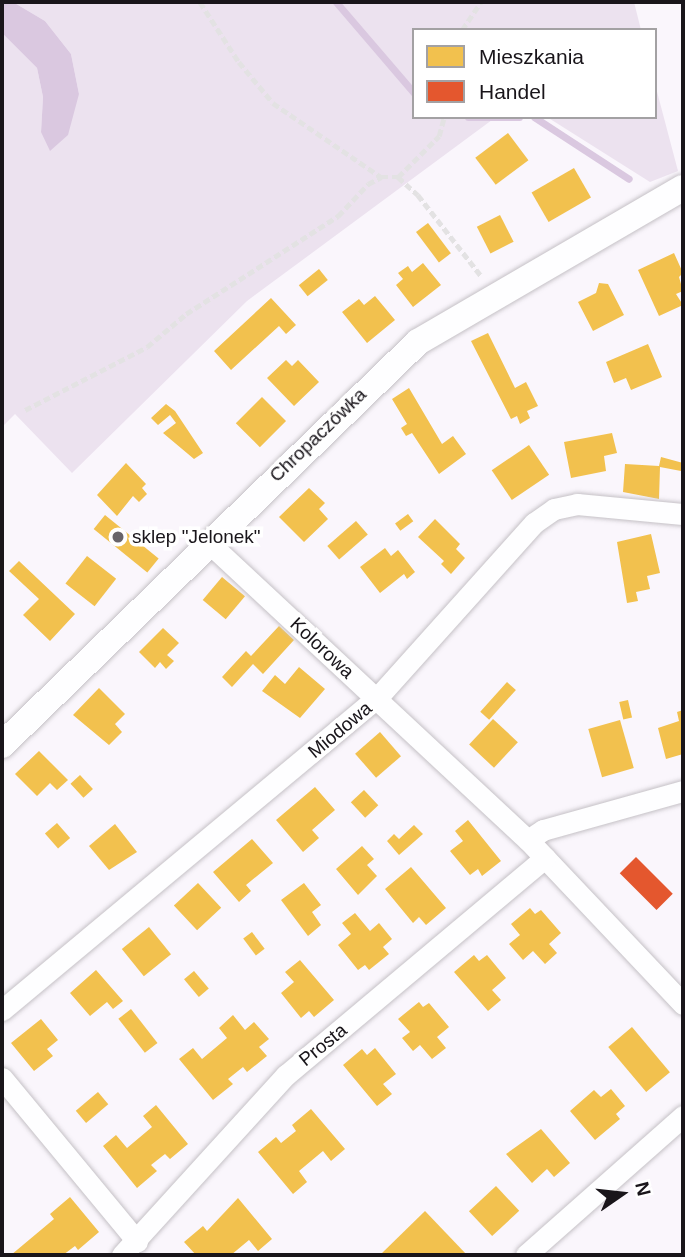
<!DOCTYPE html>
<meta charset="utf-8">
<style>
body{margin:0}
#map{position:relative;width:685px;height:1257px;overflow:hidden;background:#faf6fc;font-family:Arial,sans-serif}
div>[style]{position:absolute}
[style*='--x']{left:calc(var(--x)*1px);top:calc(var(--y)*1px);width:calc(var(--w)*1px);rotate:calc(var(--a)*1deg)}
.green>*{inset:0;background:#ece2ef}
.water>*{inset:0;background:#dac8e0}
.homes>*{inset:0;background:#f2c14e;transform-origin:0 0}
.shops>*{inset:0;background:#e4572e;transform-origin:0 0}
.stream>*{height:7px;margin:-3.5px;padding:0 3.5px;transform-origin:3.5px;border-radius:3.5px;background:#dac8e0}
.path>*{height:4.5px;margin-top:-2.25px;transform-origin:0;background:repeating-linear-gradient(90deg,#e3e2e3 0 7px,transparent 0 10.5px)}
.roads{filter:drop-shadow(0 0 2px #c5c1c6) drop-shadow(0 0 2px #c5c1c6)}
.minor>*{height:21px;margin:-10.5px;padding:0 10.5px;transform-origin:10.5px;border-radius:10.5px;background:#fefeff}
.tertiary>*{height:26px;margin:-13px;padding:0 13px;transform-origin:13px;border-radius:13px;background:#fefeff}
.dots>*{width:19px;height:19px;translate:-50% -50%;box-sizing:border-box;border:4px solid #fff;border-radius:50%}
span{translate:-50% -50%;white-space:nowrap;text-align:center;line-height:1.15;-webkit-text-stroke:7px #fff;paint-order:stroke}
.street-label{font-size:19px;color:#19151a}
.poi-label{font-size:19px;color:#19151a}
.left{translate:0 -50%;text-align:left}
.frame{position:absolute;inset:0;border:4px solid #19151a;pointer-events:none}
.legend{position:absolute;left:412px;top:28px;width:245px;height:91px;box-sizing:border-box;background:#fff;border:2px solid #a3a1a3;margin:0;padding:9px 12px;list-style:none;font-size:21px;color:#19151a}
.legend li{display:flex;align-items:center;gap:14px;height:35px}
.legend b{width:35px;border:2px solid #a3a1a3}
.north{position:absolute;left:587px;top:1159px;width:70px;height:70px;-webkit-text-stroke:5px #fff;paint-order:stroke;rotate:76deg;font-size:19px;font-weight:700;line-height:28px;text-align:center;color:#19151a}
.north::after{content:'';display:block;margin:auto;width:24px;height:32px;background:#19151a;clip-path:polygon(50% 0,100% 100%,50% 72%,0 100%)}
</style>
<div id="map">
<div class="green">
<div style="clip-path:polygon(13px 2px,634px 2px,641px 30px,414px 30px,414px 117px,496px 117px,247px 301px,72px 473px,15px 414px,2px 427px,2px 33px,37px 68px,43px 97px,41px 132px,79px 94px,71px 54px,45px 21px)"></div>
<div style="clip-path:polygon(655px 84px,678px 171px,650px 182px,547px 117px,655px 117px)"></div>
</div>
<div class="water">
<div style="clip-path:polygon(2px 2px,13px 2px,45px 21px,71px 54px,79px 94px,68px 135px,50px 151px,41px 132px,43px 97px,37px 68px,2px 33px)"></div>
</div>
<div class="homes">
<div style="left:508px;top:133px;width:34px;height:41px;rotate:53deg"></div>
<div style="left:574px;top:168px;width:34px;height:49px;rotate:60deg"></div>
<div style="left:500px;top:215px;width:30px;height:26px;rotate:63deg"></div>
<div style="left:428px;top:223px;width:38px;height:15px;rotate:53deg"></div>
<div style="clip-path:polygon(674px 253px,683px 273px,679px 277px,683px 291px,676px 294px,683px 305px,659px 316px,638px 270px)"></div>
<div style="clip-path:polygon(423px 263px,441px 285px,413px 307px,396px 285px,403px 279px,398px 273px,408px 266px,412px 272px)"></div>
<div style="left:319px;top:269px;width:14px;height:26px;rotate:51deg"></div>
<div style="clip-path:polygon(599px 283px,608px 284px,624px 315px,593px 331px,578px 302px,596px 293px)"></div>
<div style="clip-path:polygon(375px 296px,395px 320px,367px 343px,342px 312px,359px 299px,364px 305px)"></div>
<div style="clip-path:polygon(271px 298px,296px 325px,286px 334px,279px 326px,231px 370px,214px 351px)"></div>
<div style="clip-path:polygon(488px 333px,515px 388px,526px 382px,538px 406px,527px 411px,530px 418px,520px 424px,517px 416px,511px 419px,471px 341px)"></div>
<div style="clip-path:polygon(648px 344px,662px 377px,631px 390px,626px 378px,614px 383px,606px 362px)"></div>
<div style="clip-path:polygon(286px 360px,292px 366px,298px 360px,319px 382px,294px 406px,267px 378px)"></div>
<div style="clip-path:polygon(409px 388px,442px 444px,453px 436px,466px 454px,439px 474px,412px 433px,406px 436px,401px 428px,407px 424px,392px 399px)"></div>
<div style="left:262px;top:397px;width:34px;height:37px;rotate:45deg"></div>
<div style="clip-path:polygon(166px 404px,175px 411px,203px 453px,194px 459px,163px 433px,176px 423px,170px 415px,158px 425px,151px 418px)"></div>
<div style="clip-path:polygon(612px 433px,617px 453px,604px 456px,606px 471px,571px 478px,564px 442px)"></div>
<div style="left:529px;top:445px;width:36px;height:45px;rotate:56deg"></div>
<div style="clip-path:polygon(661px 457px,683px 463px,681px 471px,660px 467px,659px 499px,623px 492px,625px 464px,659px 466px)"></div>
<div style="clip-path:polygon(126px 463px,146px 484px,142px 488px,147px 494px,139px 502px,133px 496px,117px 516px,97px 495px)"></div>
<div style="clip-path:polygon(309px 488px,325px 503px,319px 509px,328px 519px,304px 542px,279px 517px)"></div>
<div style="left:408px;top:514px;width:9px;height:16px;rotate:54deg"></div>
<div style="left:105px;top:515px;width:69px;height:18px;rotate:39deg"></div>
<div style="clip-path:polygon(435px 519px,460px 544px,456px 549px,465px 558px,451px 574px,441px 564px,444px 561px,418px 537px)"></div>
<div style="left:356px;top:521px;width:18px;height:38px;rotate:49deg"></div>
<div style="clip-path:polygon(651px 534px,660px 573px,647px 576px,650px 589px,636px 592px,638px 601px,627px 603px,617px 542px)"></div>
<div style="clip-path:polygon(385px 548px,391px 556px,398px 550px,415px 572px,407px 579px,404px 574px,380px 593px,360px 567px)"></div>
<div style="left:87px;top:556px;width:37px;height:35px;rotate:38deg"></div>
<div style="clip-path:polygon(19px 561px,75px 614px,50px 641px,23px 615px,39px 599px,9px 571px)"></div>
<div style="left:222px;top:577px;width:30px;height:30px;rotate:40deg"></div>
<div style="clip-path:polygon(279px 626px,294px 640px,263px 674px,253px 664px,232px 687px,222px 677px,246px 651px,251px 656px)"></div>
<div style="clip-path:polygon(163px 628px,179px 643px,167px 655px,174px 661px,166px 669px,160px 662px,155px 668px,139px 652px)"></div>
<div style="clip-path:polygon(299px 667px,325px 689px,300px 718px,262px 691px,275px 675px,285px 684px)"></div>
<div style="left:507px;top:682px;width:12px;height:40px;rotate:42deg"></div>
<div style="clip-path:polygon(99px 688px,125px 714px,115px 724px,122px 732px,109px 745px,73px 715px)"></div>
<div style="left:628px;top:700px;width:18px;height:9px;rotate:77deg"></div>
<div style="clip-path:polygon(683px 710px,683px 754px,666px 759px,658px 728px,679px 721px,677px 712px)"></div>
<div style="left:493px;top:719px;width:34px;height:35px;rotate:43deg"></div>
<div style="left:620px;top:720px;width:50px;height:33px;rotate:74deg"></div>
<div style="left:380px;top:732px;width:32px;height:33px;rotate:49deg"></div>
<div style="clip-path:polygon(39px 751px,68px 780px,57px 790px,50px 783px,37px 796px,15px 774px)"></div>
<div style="left:80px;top:775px;width:19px;height:13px;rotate:47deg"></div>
<div style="clip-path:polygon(315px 787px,335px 810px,312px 830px,319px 838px,303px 852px,276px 820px)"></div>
<div style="left:364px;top:790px;width:21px;height:18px;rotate:47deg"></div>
<div style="clip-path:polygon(468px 820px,501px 861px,482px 876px,478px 869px,470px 875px,450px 851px,463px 841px,455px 831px)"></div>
<div style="left:57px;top:823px;width:20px;height:16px;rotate:49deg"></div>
<div style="clip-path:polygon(115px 824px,137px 852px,109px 870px,89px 846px)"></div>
<div style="clip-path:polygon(414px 825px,423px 834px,399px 855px,387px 841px,394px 834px,399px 839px)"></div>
<div style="clip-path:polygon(252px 839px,273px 863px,246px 885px,251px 891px,239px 902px,213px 872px)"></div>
<div style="clip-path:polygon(362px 846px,374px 859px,367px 865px,377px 876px,358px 895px,336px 869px)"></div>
<div style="clip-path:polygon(411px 867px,446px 908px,426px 925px,419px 917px,413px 923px,385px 889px)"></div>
<div style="left:198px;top:883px;width:34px;height:33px;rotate:47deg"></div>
<div style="clip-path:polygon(304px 883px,321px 905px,312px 912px,321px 925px,308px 936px,281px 900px)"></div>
<div style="clip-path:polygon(530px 908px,535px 914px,541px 910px,561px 933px,549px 944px,557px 953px,545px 964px,533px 951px,523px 960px,509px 944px,520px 935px,511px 924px)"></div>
<div style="clip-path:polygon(355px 913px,370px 931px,379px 923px,392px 939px,383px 947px,389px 954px,369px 970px,365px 965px,358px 970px,338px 945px,351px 934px,342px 923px)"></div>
<div style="left:149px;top:927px;width:35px;height:35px;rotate:51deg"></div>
<div style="left:252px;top:932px;width:21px;height:11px;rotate:53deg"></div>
<div style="clip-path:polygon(474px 955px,479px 961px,487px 955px,506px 978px,492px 990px,501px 1000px,488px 1011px,454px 972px)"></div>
<div style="clip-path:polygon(300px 960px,334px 1000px,314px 1017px,309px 1011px,301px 1018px,281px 993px,294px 982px,285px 972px)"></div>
<div style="clip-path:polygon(96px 970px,123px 1001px,113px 1009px,107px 1002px,90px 1016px,70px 993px)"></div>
<div style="left:194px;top:971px;width:23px;height:13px;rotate:50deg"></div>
<div style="clip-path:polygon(419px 1002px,423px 1007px,429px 1003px,449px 1027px,437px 1037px,446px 1048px,432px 1059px,420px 1045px,413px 1051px,402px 1038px,410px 1032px,398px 1019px)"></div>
<div style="left:131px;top:1009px;width:43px;height:16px;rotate:52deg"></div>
<div style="clip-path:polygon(233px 1015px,245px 1030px,254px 1022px,269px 1039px,259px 1047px,267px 1056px,247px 1072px,243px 1067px,228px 1079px,233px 1084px,213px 1100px,179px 1059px,193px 1048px,202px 1059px,227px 1038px,219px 1028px)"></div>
<div style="clip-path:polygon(41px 1019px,58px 1040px,47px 1049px,53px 1056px,34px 1071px,11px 1043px)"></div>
<div style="left:632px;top:1027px;width:59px;height:31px;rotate:50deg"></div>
<div style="clip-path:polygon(375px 1048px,396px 1074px,383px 1084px,392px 1094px,377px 1106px,343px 1065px,362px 1049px,367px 1055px)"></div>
<div style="clip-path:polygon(611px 1089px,625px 1106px,616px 1114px,620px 1119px,595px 1140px,570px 1111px,594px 1090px,601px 1097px)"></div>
<div style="left:98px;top:1092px;width:16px;height:29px;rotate:50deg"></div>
<div style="clip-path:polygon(156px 1105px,188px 1144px,170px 1159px,165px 1154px,151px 1165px,157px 1171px,137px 1188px,103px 1146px,116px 1135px,127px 1148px,152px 1127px,143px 1116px)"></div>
<div style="clip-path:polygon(311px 1109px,345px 1149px,331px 1161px,323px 1151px,299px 1171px,307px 1182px,293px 1194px,258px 1152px,276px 1137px,281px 1143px,296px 1131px,292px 1125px)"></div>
<div style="clip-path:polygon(541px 1129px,570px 1163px,554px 1177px,547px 1169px,532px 1183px,506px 1154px)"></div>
<div style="left:496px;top:1186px;width:34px;height:37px;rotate:47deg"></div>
<div style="clip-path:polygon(70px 1197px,99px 1232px,78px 1250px,75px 1246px,63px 1255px,11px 1255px,54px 1219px,50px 1214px)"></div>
<div style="clip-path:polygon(238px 1198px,272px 1239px,258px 1251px,249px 1240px,231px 1255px,196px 1255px,184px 1242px,203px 1226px,207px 1231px)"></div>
<div style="clip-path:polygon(425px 1211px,467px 1255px,380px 1255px)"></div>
</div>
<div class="shops">
<div style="left:636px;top:857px;width:52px;height:23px;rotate:45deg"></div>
</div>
<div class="stream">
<div style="--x:336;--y:2;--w:120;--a:49.4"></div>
<div style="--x:468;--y:117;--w:51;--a:0"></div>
<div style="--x:534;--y:117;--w:113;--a:33.1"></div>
</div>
<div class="path">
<div style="--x:200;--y:2;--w:72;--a:57"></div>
<div style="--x:239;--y:62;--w:53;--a:50.3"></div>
<div style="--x:273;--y:103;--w:131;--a:34.4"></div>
<div style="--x:462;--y:30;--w:34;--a:-56"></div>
<div style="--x:398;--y:177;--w:58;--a:-45"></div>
<div style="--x:439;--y:136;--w:20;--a:-75"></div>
<div style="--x:25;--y:410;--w:137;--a:-27.3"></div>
<div style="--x:147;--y:347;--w:51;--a:-40.2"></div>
<div style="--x:186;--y:314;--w:181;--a:-32.8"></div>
<div style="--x:338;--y:216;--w:44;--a:-46.8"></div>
<div style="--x:368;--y:184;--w:15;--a:-28"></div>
<div style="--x:381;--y:177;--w:17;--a:0"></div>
<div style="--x:398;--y:177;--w:27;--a:42"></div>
<div style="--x:418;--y:195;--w:104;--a:52"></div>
</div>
<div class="roads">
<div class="minor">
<div style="--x:208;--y:542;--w:437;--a:43"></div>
<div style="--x:528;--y:840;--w:226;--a:46.6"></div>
<div style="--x:528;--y:840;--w:18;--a:-34"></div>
<div style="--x:543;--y:830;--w:145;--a:-15.6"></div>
<div style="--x:2;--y:1010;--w:488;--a:-39.8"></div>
<div style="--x:377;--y:698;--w:235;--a:-48.1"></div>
<div style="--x:534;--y:523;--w:24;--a:-35"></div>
<div style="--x:554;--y:509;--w:24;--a:-12"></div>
<div style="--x:577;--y:504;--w:106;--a:5.4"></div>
<div style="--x:2;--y:1078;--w:212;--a:50.4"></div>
<div style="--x:122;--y:1255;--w:244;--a:-47.7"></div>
<div style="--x:286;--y:1075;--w:338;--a:-40"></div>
<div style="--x:526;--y:1255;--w:210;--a:-41.5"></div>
</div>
<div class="tertiary">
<div style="--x:2;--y:745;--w:579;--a:-44.09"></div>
<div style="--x:418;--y:342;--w:306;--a:-30.2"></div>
</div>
</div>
<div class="dots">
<div style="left:118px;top:537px;background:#686469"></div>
</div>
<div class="street-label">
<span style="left:318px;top:435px;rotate:-44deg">Chropaczówka</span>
<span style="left:322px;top:648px;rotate:43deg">Kolorowa</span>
<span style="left:340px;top:730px;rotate:-40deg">Miodowa</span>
<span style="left:323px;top:1045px;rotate:-39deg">Prosta</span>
</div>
<div class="poi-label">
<span class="left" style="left:132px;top:537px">sklep "Jelonek"</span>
</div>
<div class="frame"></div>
<ul class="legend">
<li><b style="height:19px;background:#f2c14e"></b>Mieszkania</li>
<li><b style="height:19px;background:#e4572e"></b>Handel</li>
</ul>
<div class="north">N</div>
</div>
